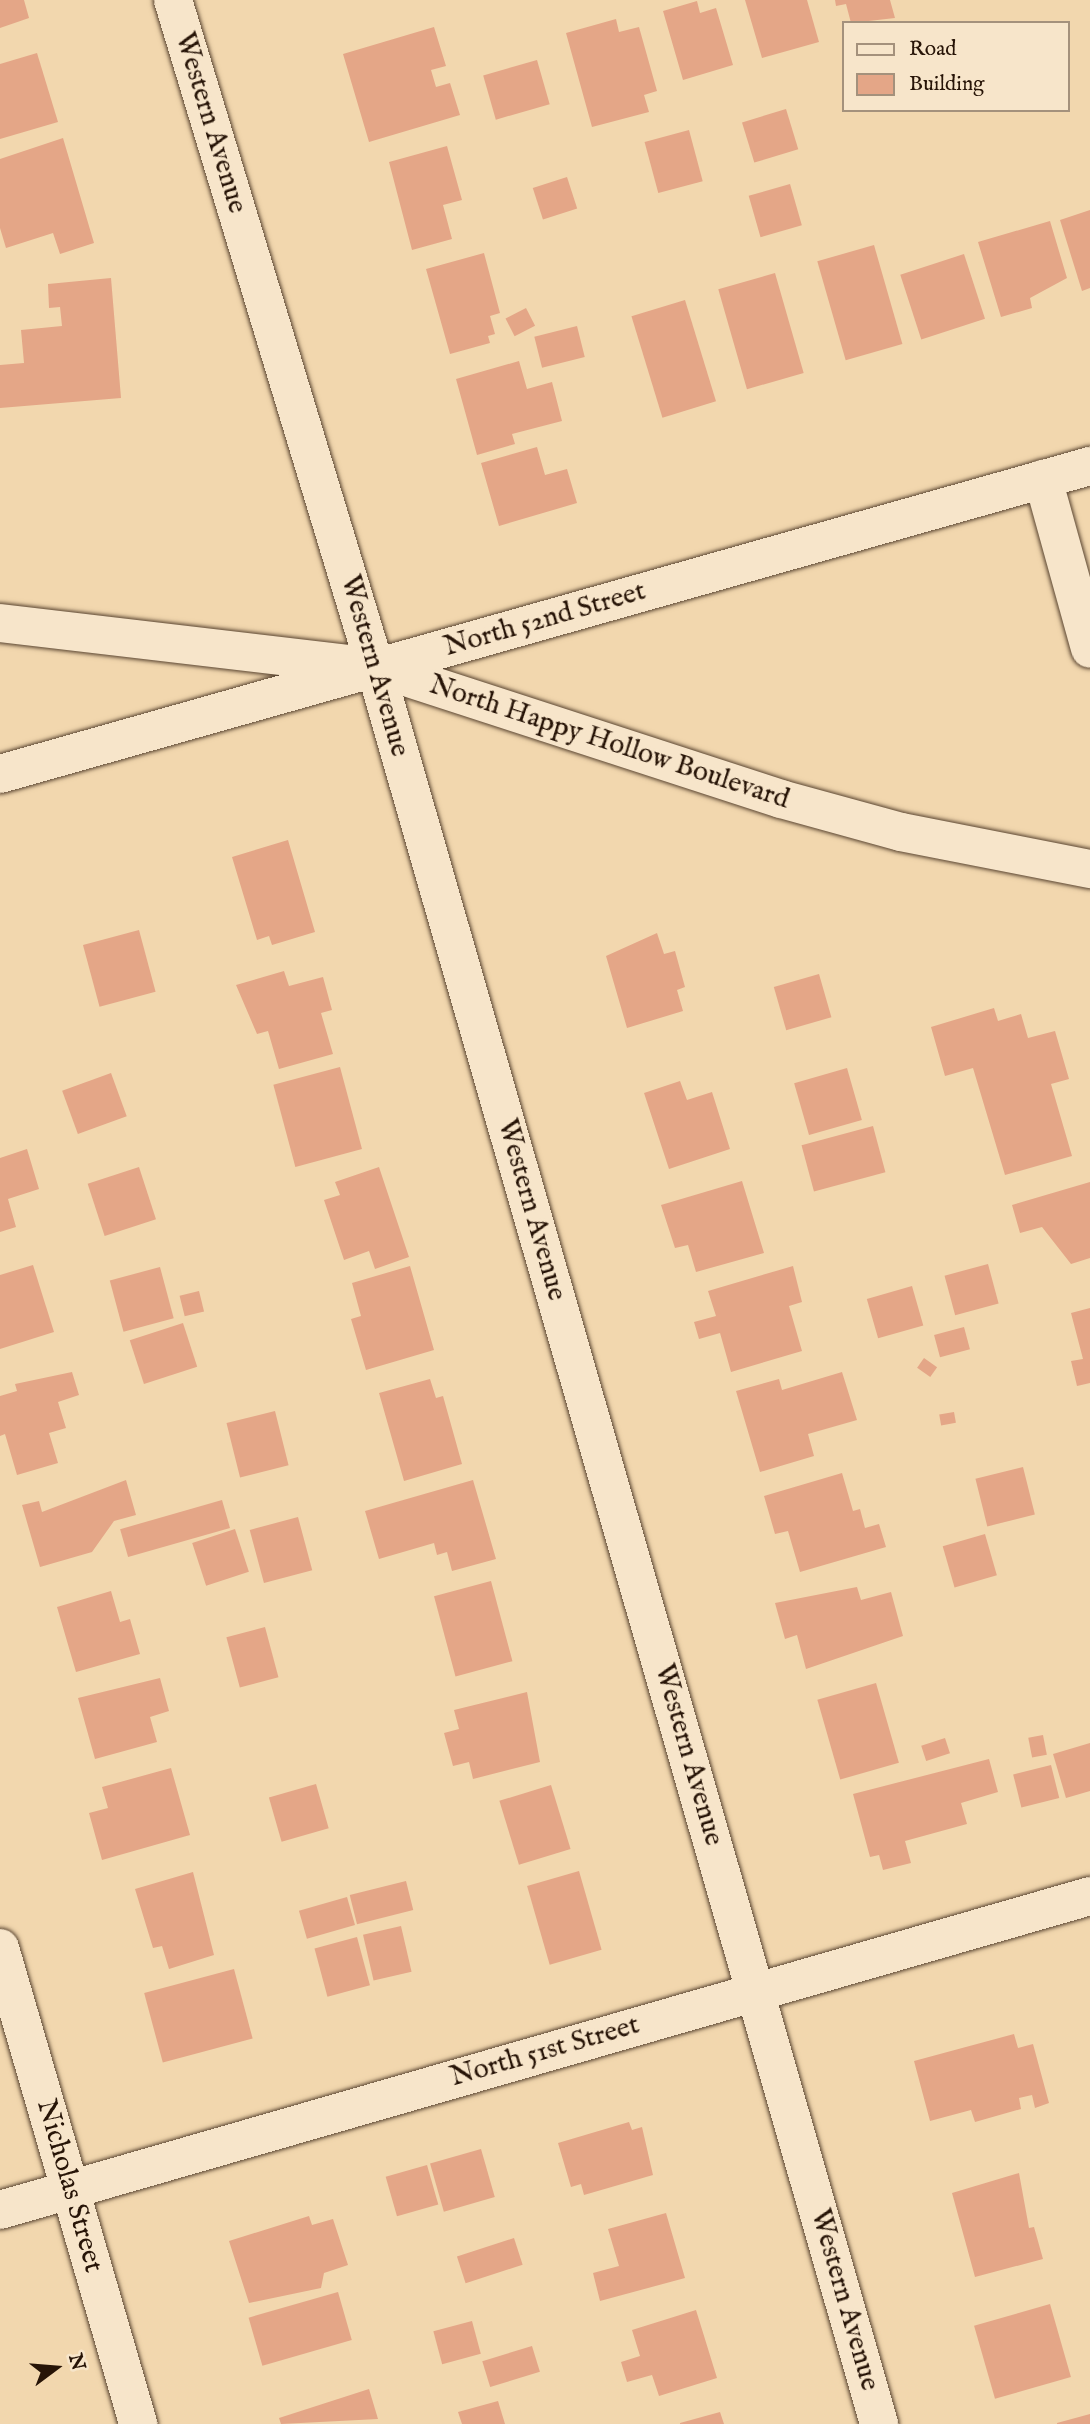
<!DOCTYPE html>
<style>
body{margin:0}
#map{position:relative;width:1090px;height:2424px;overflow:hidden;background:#f2d7ae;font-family:"IM FELL English",serif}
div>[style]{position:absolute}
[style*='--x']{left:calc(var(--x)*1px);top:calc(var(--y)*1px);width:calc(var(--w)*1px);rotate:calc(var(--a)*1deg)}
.building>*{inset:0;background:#e4a687;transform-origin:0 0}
.roads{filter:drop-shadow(0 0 2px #5a4531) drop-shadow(0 0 2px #5a4531)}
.minor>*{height:38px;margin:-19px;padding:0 19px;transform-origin:19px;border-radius:19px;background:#f7e5ca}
.tertiary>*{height:38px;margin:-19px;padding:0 19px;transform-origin:19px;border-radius:19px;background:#f7e5ca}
span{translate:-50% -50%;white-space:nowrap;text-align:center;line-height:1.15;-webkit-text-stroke:6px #f7e5ca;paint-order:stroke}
.street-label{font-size:28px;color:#271407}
.legend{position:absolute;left:842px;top:21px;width:228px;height:91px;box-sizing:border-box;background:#f7e5ca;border:2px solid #a4917c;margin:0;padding:9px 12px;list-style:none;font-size:21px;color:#271407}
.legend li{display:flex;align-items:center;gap:14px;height:35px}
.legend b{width:35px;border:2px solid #a4917c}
.north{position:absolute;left:21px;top:2333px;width:70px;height:70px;-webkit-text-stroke:5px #f7e5ca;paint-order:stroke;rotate:74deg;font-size:19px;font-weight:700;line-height:28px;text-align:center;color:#271407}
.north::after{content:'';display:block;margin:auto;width:24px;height:32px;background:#271407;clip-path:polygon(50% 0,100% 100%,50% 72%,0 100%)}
</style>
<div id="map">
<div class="building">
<div style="clip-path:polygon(0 0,24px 0,29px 18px,0 28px)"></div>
<div style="clip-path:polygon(745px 0,807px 0,819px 42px,762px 58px)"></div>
<div style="clip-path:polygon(835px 0,890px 0,895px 18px,851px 23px,846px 4px,836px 6px)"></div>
<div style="clip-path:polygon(697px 1px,700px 13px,716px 8px,733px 65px,683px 80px,663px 11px)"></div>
<div style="clip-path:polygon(616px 19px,619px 32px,639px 27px,657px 91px,644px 95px,649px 112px,592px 127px,566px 33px)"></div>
<div style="clip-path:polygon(434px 27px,446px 66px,431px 70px,436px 87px,450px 83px,460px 115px,369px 142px,343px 54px)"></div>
<div style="clip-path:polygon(37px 53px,58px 122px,0 139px,0 64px)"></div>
<div style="left:537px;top:60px;width:46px;height:56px;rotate:74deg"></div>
<div style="left:786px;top:109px;width:42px;height:46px;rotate:73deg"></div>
<div style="left:689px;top:130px;width:53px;height:46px;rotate:75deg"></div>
<div style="clip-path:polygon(63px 138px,94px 243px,60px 254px,53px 233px,6px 248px,0 228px,0 159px)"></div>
<div style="clip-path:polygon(447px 146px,462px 200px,443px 205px,452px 239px,412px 250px,389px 162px)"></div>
<div style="left:567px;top:177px;width:33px;height:36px;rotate:72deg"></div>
<div style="left:790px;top:184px;width:43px;height:43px;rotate:74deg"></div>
<div style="clip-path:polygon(1090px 210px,1090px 288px,1082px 291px,1060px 220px)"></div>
<div style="clip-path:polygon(1050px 221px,1067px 278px,1030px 298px,1032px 308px,1001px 317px,978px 242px)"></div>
<div style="left:874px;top:245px;width:103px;height:59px;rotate:74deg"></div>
<div style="clip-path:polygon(484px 253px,500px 313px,490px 316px,495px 334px,488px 336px,490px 343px,450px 354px,426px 269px)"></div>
<div style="left:964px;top:254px;width:68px;height:67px;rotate:72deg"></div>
<div style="left:775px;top:273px;width:104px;height:59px;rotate:74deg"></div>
<div style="clip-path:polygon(111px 278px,121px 398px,0 408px,0 365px,24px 363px,21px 330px,62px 326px,60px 307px,49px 308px,48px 284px)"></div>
<div style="left:685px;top:300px;width:106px;height:56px;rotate:73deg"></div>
<div style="left:526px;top:308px;width:20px;height:23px;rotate:63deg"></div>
<div style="left:577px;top:326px;width:32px;height:44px;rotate:76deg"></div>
<div style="clip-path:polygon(519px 361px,527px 389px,552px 382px,562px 421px,512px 434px,515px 444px,477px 455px,456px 379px)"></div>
<div style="clip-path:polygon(537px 447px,545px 475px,567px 469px,577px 503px,499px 526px,481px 463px)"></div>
<div style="clip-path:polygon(288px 840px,315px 932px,272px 945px,269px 936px,257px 940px,232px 857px)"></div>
<div style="left:139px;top:930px;width:64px;height:58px;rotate:75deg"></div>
<div style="clip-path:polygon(657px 933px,664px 954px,675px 951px,685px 987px,677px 990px,683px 1011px,627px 1028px,606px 956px)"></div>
<div style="clip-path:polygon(284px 971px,289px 986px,323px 977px,332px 1010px,321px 1013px,333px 1054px,279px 1069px,268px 1031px,257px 1034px,236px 985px)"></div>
<div style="left:819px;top:974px;width:45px;height:47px;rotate:74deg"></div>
<div style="clip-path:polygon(994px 1008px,998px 1021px,1021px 1014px,1028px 1038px,1055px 1031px,1069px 1079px,1051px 1084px,1072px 1156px,1005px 1175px,973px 1068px,945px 1076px,931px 1027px)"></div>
<div style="left:340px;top:1067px;width:85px;height:69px;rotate:75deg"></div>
<div style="left:847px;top:1068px;width:54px;height:55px;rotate:74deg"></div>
<div style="left:111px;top:1073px;width:46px;height:52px;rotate:70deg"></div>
<div style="clip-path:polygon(680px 1081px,687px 1100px,712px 1092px,730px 1149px,669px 1169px,644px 1093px)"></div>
<div style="left:873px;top:1126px;width:48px;height:74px;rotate:75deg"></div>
<div style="clip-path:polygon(27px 1149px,39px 1189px,8px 1199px,16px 1227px,0 1232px,0 1158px)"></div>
<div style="left:139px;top:1167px;width:55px;height:54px;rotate:72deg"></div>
<div style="clip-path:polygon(379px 1167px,409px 1257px,375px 1269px,369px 1251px,344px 1260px,324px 1200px,340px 1195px,335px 1182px)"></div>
<div style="clip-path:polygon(742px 1181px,764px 1253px,696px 1272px,688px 1245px,675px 1248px,661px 1205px)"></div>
<div style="clip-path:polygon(1090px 1182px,1090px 1258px,1071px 1264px,1042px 1227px,1020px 1233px,1012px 1205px)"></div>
<div style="left:988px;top:1264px;width:41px;height:45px;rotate:75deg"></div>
<div style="clip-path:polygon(33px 1265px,54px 1332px,0 1349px,0 1275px)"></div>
<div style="clip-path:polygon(410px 1266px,434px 1350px,366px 1370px,351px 1319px,361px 1316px,352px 1283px)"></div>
<div style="clip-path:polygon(793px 1266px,802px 1302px,789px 1306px,802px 1351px,731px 1372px,720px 1333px,699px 1339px,694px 1322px,716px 1316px,708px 1291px)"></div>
<div style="left:160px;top:1267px;width:53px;height:52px;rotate:75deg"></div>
<div style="left:912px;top:1286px;width:41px;height:47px;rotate:74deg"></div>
<div style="left:199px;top:1291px;width:21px;height:20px;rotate:76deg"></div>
<div style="clip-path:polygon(1090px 1308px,1090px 1383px,1077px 1386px,1071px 1361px,1083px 1359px,1071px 1313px)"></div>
<div style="left:183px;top:1323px;width:46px;height:56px;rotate:72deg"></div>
<div style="left:964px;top:1327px;width:23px;height:31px;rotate:75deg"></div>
<div style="left:924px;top:1358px;width:16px;height:12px;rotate:35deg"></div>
<div style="clip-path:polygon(72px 1372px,79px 1395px,58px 1402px,66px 1428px,49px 1433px,58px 1463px,17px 1475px,5px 1434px,0 1436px,0 1396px,17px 1391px,15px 1384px)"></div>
<div style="clip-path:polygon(842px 1372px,857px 1420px,808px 1434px,814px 1456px,760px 1472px,736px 1391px,779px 1379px,782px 1390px)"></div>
<div style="clip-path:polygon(430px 1379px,436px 1398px,443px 1396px,462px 1464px,404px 1481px,379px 1393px)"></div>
<div style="left:275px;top:1411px;width:56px;height:50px;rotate:76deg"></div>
<div style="left:954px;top:1412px;width:11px;height:15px;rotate:80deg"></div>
<div style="left:1023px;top:1467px;width:49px;height:49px;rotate:76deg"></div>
<div style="clip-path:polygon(842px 1473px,853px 1511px,860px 1509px,865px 1528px,879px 1524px,886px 1547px,800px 1572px,788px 1531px,775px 1534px,764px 1496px)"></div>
<div style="clip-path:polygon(126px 1480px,136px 1515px,114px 1521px,92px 1552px,40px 1567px,22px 1505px,39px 1501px,42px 1512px)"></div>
<div style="clip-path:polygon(473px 1480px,496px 1559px,452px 1571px,447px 1552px,437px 1555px,434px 1543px,379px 1559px,365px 1511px)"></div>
<div style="left:222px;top:1500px;width:29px;height:106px;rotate:74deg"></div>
<div style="left:298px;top:1517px;width:55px;height:50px;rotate:75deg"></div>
<div style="left:235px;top:1529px;width:45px;height:45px;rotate:72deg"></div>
<div style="left:985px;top:1534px;width:43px;height:44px;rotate:74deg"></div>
<div style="left:491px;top:1581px;width:83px;height:59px;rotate:75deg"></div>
<div style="clip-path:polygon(857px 1587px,861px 1600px,891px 1592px,903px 1636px,806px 1669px,797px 1635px,785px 1639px,775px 1603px)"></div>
<div style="clip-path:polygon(111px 1591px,120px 1622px,130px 1619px,140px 1654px,76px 1672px,57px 1607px)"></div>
<div style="left:265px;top:1627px;width:52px;height:40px;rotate:75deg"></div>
<div style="clip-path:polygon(160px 1678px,169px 1711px,150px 1717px,157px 1742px,95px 1759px,78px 1698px)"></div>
<div style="left:876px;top:1683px;width:83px;height:61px;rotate:74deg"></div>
<div style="clip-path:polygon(527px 1692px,540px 1762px,473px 1779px,469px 1762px,453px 1766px,444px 1733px,459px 1729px,454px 1710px)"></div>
<div style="left:1043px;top:1735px;width:20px;height:15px;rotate:79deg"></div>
<div style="left:945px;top:1738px;width:16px;height:25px;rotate:72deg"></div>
<div style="clip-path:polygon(1090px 1743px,1090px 1791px,1066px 1798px,1053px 1754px)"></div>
<div style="clip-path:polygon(989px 1759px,998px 1792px,961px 1803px,967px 1824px,905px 1841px,911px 1863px,883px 1870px,879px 1855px,870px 1857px,853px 1794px)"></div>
<div style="left:1051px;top:1765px;width:34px;height:39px;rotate:76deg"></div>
<div style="clip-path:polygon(171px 1768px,190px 1835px,102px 1860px,89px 1813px,108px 1808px,102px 1787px)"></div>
<div style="left:316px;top:1784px;width:46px;height:49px;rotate:74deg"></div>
<div style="left:551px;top:1785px;width:67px;height:54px;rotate:73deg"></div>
<div style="left:579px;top:1871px;width:82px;height:54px;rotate:74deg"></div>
<div style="clip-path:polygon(193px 1872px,214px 1955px,169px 1969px,162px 1946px,153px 1948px,135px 1889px)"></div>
<div style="left:406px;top:1881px;width:30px;height:58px;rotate:76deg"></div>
<div style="left:347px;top:1897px;width:29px;height:50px;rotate:74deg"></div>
<div style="left:401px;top:1926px;width:47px;height:39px;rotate:77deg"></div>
<div style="left:357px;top:1937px;width:50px;height:44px;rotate:75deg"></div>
<div style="left:234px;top:1969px;width:72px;height:93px;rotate:75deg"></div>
<div style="clip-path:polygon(1014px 2034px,1018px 2048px,1033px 2044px,1049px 2103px,1035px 2108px,1032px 2095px,1019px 2098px,1021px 2109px,975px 2122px,971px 2110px,930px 2121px,914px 2061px)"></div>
<div style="clip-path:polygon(629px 2122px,632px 2130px,642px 2127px,653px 2175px,584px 2195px,581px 2184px,571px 2187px,558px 2143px)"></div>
<div style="left:481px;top:2149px;width:50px;height:53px;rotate:74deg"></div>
<div style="left:427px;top:2165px;width:41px;height:43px;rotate:74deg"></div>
<div style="clip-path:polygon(1019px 2173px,1029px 2228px,1034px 2227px,1043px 2259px,975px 2277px,952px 2193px)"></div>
<div style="clip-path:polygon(666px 2213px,685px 2278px,600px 2301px,593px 2273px,619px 2266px,608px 2229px)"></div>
<div style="clip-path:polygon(309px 2216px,312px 2225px,333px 2219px,348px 2265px,324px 2273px,321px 2288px,249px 2303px,229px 2241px)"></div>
<div style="left:514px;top:2238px;width:28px;height:60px;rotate:72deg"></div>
<div style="left:338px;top:2292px;width:50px;height:93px;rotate:74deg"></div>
<div style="left:1050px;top:2304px;width:76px;height:79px;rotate:74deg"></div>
<div style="clip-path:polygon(696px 2310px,717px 2378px,659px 2396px,652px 2375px,627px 2382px,621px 2362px,640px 2356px,632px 2330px)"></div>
<div style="left:472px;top:2321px;width:34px;height:40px;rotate:75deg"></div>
<div style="left:532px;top:2346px;width:27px;height:52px;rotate:73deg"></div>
<div style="clip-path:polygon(369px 2389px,378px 2419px,281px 2424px,279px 2418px)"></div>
<div style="clip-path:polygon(498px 2401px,505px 2424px,462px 2424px,458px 2412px)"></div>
<div style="clip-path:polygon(720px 2412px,724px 2424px,680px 2424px,680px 2423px)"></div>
<div style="clip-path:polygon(1090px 2414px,1090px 2424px,1057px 2424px,1057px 2423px)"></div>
</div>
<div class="roads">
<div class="minor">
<div style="--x:1043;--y:479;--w:176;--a:74.5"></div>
<div style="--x:375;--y:667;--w:1828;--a:73.99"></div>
<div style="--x:0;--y:1948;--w:496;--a:73.8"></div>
<div style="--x:0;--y:2210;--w:1134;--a:-16.07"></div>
</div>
<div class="tertiary">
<div style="--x:173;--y:0;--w:697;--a:73.15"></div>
<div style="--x:0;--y:623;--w:378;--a:6.7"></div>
<div style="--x:375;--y:667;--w:427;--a:18"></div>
<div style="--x:781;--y:799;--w:124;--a:15.4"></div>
<div style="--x:901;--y:832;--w:193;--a:11.1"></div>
<div style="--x:0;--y:774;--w:1133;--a:-15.78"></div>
</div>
</div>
<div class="street-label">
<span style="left:210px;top:123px;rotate:73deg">Western Avenue</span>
<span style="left:545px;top:620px;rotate:-16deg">North 52nd Street</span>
<span style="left:374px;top:666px;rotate:74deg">Western Avenue</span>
<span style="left:609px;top:743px;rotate:18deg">North Happy Hollow Boulevard</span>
<span style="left:531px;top:1210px;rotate:74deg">Western Avenue</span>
<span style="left:688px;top:1755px;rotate:74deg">Western Avenue</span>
<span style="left:545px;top:2052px;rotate:-16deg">North 51st Street</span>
<span style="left:69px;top:2186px;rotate:74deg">Nicholas Street</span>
<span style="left:844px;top:2300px;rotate:74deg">Western Avenue</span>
</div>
<ul class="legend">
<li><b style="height:9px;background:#f7e5ca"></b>Road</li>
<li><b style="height:19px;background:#e4a687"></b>Building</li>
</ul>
<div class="north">N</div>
</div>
